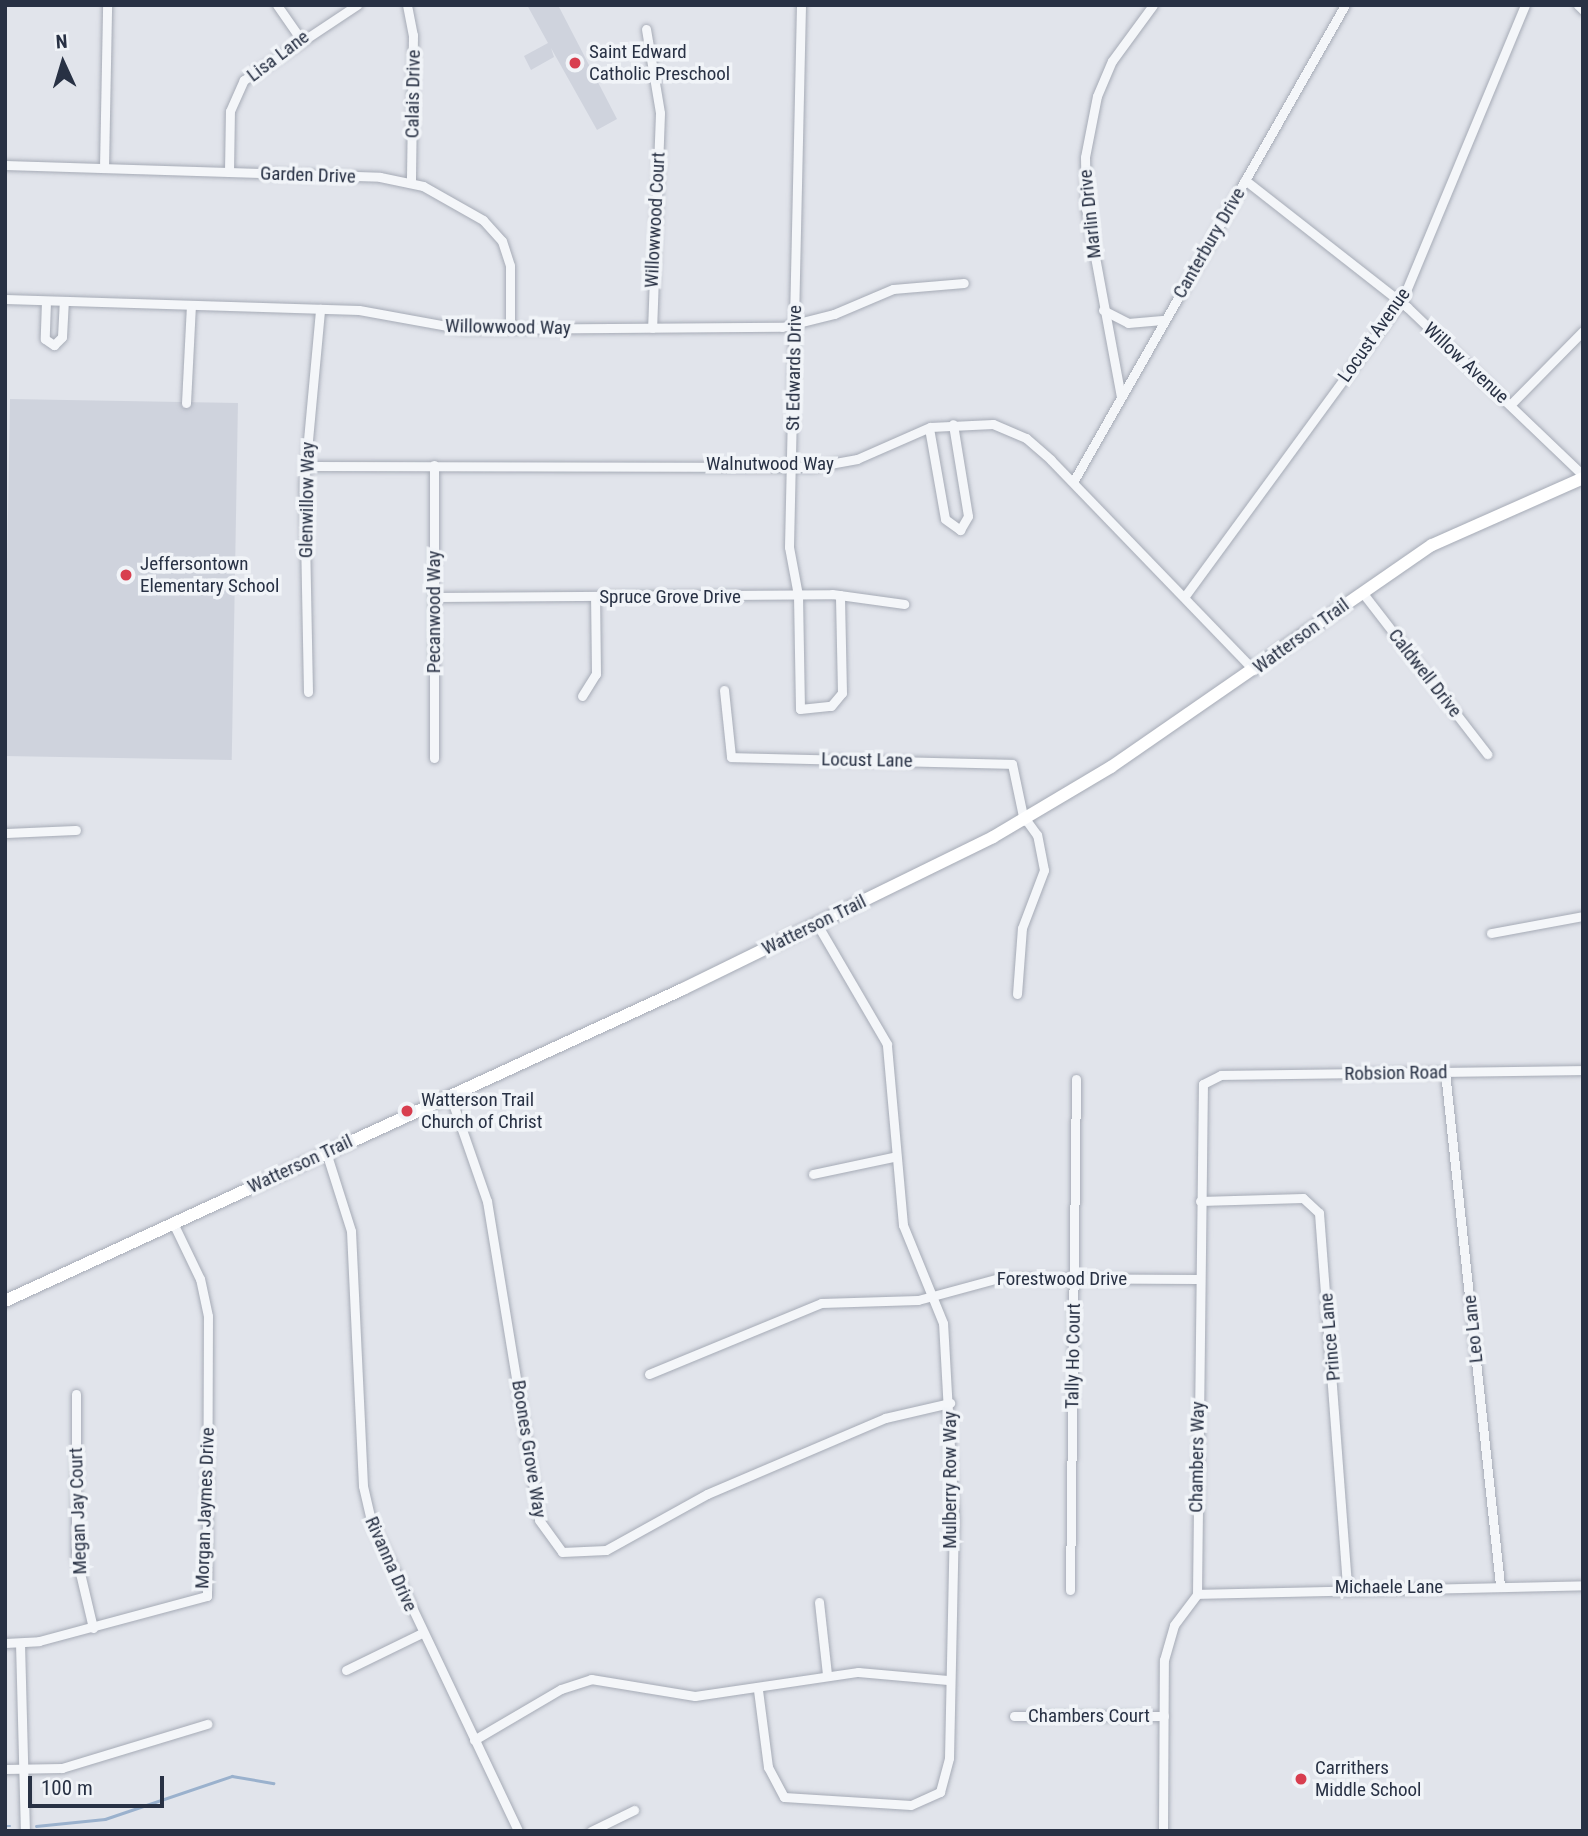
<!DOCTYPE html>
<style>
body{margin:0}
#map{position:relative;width:1588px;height:1836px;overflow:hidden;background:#e1e4eb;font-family:"Roboto Condensed",sans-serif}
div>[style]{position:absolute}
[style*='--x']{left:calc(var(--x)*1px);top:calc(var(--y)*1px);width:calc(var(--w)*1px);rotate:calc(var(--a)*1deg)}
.built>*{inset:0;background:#cfd3dd;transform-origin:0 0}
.stream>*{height:2.5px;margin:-1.25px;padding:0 1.25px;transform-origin:1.25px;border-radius:1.25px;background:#9ab1cd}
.roads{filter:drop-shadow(0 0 2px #a6abb6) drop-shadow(0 0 2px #a6abb6)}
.minor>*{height:9px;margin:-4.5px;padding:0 4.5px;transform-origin:4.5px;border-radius:4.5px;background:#f4f6f9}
.secondary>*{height:12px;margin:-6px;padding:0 6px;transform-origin:6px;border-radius:6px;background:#fff}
.dots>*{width:19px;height:19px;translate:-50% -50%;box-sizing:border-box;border:4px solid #f1f4f8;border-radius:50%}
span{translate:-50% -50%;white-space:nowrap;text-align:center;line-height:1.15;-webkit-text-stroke:7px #f1f4f8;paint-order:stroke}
.poi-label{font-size:19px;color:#283144}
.left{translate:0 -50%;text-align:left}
.street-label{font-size:19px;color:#283144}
.frame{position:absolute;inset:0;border:7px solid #283144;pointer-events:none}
.north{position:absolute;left:28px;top:28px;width:70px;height:70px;-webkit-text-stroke:5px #f1f4f8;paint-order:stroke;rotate:356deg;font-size:19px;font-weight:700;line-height:28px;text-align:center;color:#283144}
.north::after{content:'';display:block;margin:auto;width:24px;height:32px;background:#283144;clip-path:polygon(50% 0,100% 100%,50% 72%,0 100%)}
.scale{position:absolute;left:28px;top:1776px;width:136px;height:32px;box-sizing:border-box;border:4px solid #283144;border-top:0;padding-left:9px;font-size:21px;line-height:24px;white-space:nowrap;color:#283144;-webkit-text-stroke:5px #f1f4f8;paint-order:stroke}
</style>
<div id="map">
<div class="built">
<div style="clip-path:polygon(527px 5px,558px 5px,617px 119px,597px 130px,551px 48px,554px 57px,531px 70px,524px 56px,548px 43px)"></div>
<div style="left:10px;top:399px;width:228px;height:357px;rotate:1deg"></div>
</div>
<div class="stream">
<div style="--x:5;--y:1826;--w:5;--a:0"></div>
<div style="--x:36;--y:1826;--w:69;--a:-5.8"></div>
<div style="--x:105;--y:1819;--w:134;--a:-18.7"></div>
<div style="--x:232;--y:1776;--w:42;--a:9.7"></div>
</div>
<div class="roads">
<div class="minor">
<div style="--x:277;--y:5;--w:40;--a:55.1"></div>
<div style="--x:407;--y:5;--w:31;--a:79"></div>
<div style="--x:413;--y:35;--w:148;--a:90.8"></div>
<div style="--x:801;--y:5;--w:542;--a:91.27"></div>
<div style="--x:789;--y:547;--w:49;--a:79.4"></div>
<div style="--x:798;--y:595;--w:114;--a:89"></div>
<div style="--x:800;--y:709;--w:31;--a:-6"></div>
<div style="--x:831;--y:706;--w:17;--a:-50"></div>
<div style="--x:842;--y:693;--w:98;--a:-91.2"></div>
<div style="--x:1578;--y:5;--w:7;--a:45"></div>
<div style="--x:646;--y:29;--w:85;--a:80.5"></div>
<div style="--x:660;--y:113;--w:215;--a:92.1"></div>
<div style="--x:5;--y:165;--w:375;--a:1.8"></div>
<div style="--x:380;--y:177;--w:44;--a:11.8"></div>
<div style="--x:423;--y:186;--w:69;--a:29.5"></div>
<div style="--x:483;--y:220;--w:28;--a:48"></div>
<div style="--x:502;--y:241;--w:26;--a:72"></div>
<div style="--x:510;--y:266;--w:62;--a:90"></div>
<div style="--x:104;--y:168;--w:163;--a:-88.9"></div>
<div style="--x:229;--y:172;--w:61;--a:-89.1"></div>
<div style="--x:230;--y:111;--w:34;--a:-66"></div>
<div style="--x:244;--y:80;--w:136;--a:-33.6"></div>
<div style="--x:1245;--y:180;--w:206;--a:38.1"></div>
<div style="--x:1407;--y:307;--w:243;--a:43.7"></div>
<div style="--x:5;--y:299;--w:354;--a:1.8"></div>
<div style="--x:359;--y:310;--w:107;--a:10.3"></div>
<div style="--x:464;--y:329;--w:318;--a:-0.4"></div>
<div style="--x:782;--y:327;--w:54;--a:-14"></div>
<div style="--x:834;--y:314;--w:64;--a:-23"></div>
<div style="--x:893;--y:289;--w:71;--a:-4.8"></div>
<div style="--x:46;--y:301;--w:38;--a:92"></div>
<div style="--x:45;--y:339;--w:11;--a:34"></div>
<div style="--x:54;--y:345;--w:11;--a:-45"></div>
<div style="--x:62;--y:337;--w:35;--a:-87"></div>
<div style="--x:1103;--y:310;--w:28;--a:27"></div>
<div style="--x:1128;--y:323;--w:37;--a:-5"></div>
<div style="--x:1121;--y:397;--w:191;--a:-100.5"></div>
<div style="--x:1086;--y:209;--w:52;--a:-91.1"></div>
<div style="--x:1085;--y:157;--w:62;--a:-78.9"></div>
<div style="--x:1097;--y:96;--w:38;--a:-67"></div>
<div style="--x:1112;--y:61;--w:69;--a:-53.8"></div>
<div style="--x:186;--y:403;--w:98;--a:-87.1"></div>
<div style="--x:1510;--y:405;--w:104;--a:-45.4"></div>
<div style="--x:929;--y:428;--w:92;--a:80"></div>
<div style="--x:945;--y:519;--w:19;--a:36"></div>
<div style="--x:960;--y:530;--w:16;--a:-60"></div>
<div style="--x:968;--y:516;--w:93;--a:-99.3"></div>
<div style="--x:305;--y:466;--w:508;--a:0.11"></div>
<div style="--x:813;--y:467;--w:45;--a:-10.3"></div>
<div style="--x:857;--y:459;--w:80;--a:-23.7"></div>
<div style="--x:930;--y:427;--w:63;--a:-2.7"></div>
<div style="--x:993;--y:424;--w:36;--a:23"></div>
<div style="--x:1026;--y:438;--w:33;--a:41"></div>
<div style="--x:1051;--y:460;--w:292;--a:46"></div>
<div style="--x:1073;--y:482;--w:549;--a:-60.31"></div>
<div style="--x:1362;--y:592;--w:205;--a:52.3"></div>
<div style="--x:1185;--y:596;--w:369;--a:-53.8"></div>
<div style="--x:1403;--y:298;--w:317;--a:-67.4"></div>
<div style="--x:434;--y:597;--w:398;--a:-0.4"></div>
<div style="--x:832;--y:594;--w:73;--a:7.9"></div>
<div style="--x:724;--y:690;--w:67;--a:84"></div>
<div style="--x:731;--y:757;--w:281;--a:1.4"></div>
<div style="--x:1012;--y:764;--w:58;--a:78.1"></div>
<div style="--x:308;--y:692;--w:209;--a:-91.1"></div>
<div style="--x:304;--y:483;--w:175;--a:-84.7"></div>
<div style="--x:582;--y:696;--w:26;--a:-58"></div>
<div style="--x:596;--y:674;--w:77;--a:-90.7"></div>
<div style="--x:434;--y:758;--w:293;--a:-90"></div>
<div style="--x:5;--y:833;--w:71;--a:-2.4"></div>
<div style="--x:1491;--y:933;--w:94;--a:-10.5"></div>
<div style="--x:1017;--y:994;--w:66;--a:-85.7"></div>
<div style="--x:1022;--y:928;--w:62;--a:-69.2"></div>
<div style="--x:1044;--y:870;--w:36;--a:-101"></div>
<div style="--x:1037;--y:835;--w:19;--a:-126"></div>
<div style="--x:1445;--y:1072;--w:516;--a:83.88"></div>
<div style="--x:450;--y:1095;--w:112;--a:70.8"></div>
<div style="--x:487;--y:1201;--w:323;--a:80.7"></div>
<div style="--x:539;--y:1520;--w:39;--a:54"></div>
<div style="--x:562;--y:1552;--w:44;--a:-2.6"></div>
<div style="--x:606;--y:1550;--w:115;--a:-29"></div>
<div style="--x:707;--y:1494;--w:194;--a:-23.1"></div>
<div style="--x:885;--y:1418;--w:67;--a:-13"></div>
<div style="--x:326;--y:1152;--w:83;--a:72.4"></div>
<div style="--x:351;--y:1231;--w:255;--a:87.3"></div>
<div style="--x:363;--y:1486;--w:36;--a:77"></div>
<div style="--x:371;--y:1521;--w:343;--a:64.6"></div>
<div style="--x:813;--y:1174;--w:82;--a:-12"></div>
<div style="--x:1200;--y:1201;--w:103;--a:-1.7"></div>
<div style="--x:1303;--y:1198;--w:22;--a:43"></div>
<div style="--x:1319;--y:1213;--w:375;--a:85.7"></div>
<div style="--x:649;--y:1374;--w:186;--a:-22.4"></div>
<div style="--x:821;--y:1303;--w:97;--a:-1.8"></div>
<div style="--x:918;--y:1300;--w:84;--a:-15.2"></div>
<div style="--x:999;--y:1278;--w:200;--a:0.3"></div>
<div style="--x:76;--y:1394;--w:162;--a:90"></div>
<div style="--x:76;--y:1556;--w:74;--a:76.7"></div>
<div style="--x:1070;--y:1590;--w:511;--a:-89.33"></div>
<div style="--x:1197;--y:1594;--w:386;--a:-1.3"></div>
<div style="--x:819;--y:1602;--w:73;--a:83.7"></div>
<div style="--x:5;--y:1643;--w:34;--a:-3"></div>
<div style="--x:39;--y:1641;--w:174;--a:-15"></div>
<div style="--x:207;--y:1596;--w:280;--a:-89.8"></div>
<div style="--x:208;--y:1316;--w:38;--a:-102"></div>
<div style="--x:200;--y:1279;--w:62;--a:-115.7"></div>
<div style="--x:20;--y:1643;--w:188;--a:88.5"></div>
<div style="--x:346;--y:1670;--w:85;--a:-26"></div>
<div style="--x:758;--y:1690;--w:78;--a:82.6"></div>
<div style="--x:768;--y:1767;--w:34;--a:62"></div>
<div style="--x:784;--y:1797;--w:127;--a:3.6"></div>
<div style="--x:911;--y:1805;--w:32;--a:-24"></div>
<div style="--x:940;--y:1792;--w:35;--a:-75"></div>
<div style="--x:949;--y:1758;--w:239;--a:-88.8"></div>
<div style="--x:954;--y:1519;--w:196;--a:-93.2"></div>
<div style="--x:943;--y:1323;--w:106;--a:-112.2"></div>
<div style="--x:903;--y:1225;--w:182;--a:-95.1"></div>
<div style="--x:887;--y:1044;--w:139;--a:-120.3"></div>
<div style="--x:1014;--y:1716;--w:150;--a:0"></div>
<div style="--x:474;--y:1740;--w:101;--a:-30.4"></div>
<div style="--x:561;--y:1689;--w:32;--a:-18"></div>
<div style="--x:591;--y:1679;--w:105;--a:9.3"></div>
<div style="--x:695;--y:1696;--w:165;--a:-8.4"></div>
<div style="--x:858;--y:1672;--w:90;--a:5.1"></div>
<div style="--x:5;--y:1769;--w:57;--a:-1"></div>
<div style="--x:62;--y:1768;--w:152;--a:-16.9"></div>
<div style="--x:591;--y:1831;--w:48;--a:-26"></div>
<div style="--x:1163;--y:1831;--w:171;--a:-89.7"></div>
<div style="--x:1164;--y:1660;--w:36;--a:-74"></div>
<div style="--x:1174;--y:1625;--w:39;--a:-53"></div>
<div style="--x:1197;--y:1594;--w:510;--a:-89.33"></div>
<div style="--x:1203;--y:1084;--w:20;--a:-27"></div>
<div style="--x:1221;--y:1075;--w:362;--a:-0.8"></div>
</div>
<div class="secondary">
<div style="--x:5;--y:1301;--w:746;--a:-24.71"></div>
<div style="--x:683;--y:989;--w:345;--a:-26.1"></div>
<div style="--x:993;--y:837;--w:137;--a:-30.7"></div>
<div style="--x:1111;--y:767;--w:390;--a:-34.7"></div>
<div style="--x:1432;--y:545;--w:165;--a:-23.9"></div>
</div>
</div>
<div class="dots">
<div style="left:575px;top:63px;background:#d83e4f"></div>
<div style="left:126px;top:575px;background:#d83e4f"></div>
<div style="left:407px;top:1111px;background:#d83e4f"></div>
<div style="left:1301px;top:1779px;background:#d83e4f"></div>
</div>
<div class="poi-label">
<span class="left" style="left:589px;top:63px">Saint Edward<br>Catholic Preschool</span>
<span class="left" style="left:140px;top:575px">Jeffersontown<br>Elementary School</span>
<span class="left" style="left:421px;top:1111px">Watterson Trail<br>Church of Christ</span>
<span class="left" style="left:1315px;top:1779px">Carrithers<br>Middle School</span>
</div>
<div class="street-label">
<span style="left:278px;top:56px;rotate:-37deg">Lisa Lane</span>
<span style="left:413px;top:94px;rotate:-89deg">Calais Drive</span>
<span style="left:308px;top:175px;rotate:2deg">Garden Drive</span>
<span style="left:1090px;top:214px;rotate:-96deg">Marlin Drive</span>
<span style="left:655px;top:220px;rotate:-87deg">Willowwood Court</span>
<span style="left:1209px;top:243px;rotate:-60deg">Canterbury Drive</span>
<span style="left:508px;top:327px;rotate:1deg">Willowwood Way</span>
<span style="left:1374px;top:335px;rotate:-55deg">Locust Avenue</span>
<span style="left:1466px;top:363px;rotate:43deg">Willow Avenue</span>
<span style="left:794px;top:368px;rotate:-89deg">St Edwards Drive</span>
<span style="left:770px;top:464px">Walnutwood Way</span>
<span style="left:307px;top:500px;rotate:-89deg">Glenwillow Way</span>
<span style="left:670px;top:597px">Spruce Grove Drive</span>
<span style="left:434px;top:612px;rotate:-90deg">Pecanwood Way</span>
<span style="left:1301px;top:636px;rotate:-36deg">Watterson Trail</span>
<span style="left:1425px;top:673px;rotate:52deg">Caldwell Drive</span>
<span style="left:867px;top:760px;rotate:1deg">Locust Lane</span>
<span style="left:814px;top:925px;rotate:-26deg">Watterson Trail</span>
<span style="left:1396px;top:1073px;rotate:-1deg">Robsion Road</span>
<span style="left:300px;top:1164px;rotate:-25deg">Watterson Trail</span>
<span style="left:1062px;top:1279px">Forestwood Drive</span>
<span style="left:1473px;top:1329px;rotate:-96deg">Leo Lane</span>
<span style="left:1330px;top:1337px;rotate:-95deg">Prince Lane</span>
<span style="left:1073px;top:1356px;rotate:-89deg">Tally Ho Court</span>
<span style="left:529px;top:1449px;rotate:81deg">Boones Grove Way</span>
<span style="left:1197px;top:1457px;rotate:-89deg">Chambers Way</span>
<span style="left:950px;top:1480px;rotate:-90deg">Mulberry Row Way</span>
<span style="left:205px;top:1508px;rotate:-88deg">Morgan Jaymes Drive</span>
<span style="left:78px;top:1511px;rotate:-92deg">Megan Jay Court</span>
<span style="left:391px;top:1564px;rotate:66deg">Rivanna Drive</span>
<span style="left:1389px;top:1587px">Michaele Lane</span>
<span style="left:1089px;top:1716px">Chambers Court</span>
</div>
<div class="frame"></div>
<div class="north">N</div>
<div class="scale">100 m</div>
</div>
